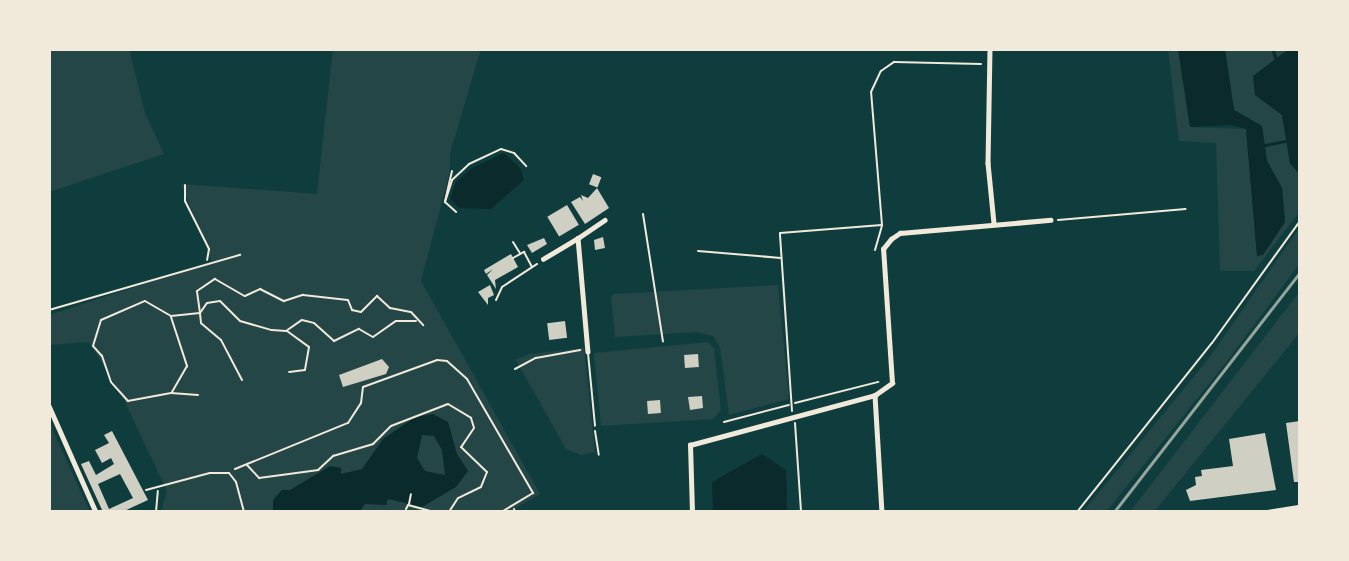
<!DOCTYPE html>
<style>
body{margin:0}
#map{position:relative;width:1349px;height:561px;overflow:hidden;background:#0f3d3e;font-family:"Space Grotesk",sans-serif}
div>[style]{position:absolute}
[style*='--x']{left:calc(var(--x)*1px);top:calc(var(--y)*1px);width:calc(var(--w)*1px);rotate:calc(var(--a)*1deg)}
.green>*{inset:0;background:#244646}
.water>*{inset:0;background:#0a2a2b}
.stream>*{height:2.5px;margin:-1.25px;padding:0 1.25px;transform-origin:1.25px;border-radius:1.25px;background:#0a2a2b}
.building>*{inset:0;background:#cfcfc3;transform-origin:0 0}
.path>*{height:2px;margin:-1px;padding:0 1px;transform-origin:1px;border-radius:1px;background:#f1e9da}
.service>*{height:2px;margin:-1px;padding:0 1px;transform-origin:1px;border-radius:1px;background:#f1e9da}
.minor>*{height:4.5px;margin:-2.25px;padding:0 2.25px;transform-origin:2.25px;border-radius:2.25px;background:#f1e9da}
.rail>*{height:2.5px;margin:-1.25px;padding:0 1.25px;transform-origin:1.25px;border-radius:1.25px;background:#97a49c}
span{translate:-50% -50%;white-space:nowrap;text-align:center;line-height:1.15;-webkit-text-stroke:5px #f1e9da;paint-order:stroke}
.frame{position:absolute;inset:0;border:51px solid #f1e9da;pointer-events:none}
</style>
<div id="map">
<div class="green">
<div style="clip-path:polygon(49px 49px,129px 49px,145px 113px,164px 154px,49px 192px)"></div>
<div style="clip-path:polygon(333px 49px,481px 49px,450px 153px,450px 171px,421px 281px,540px 494px,509px 512px,161px 512px,167px 491px,121px 394px,89px 342px,49px 345px,49px 315px,212px 262px,181px 184px,317px 194px)"></div>
<div style="clip-path:polygon(1168px 49px,1178px 49px,1190px 127px,1246px 129px,1257px 255px,1285px 222px,1282px 188px,1267px 161px,1262px 126px,1234px 110px,1225px 49px,1289px 49px,1253px 76px,1255px 95px,1282px 115px,1290px 163px,1300px 175px,1300px 211px,1254px 271px,1220px 271px,1216px 143px,1179px 141px)"></div>
<div style="clip-path:polygon(1300px 227px,1300px 263px,1225px 364px,1106px 512px,1083px 512px,1209px 358px)"></div>
<div style="clip-path:polygon(778px 285px,789px 399px,729px 415px,720px 347px,713px 336px,697px 332px,615px 337px,611px 296px,614px 294px)"></div>
<div style="clip-path:polygon(1300px 291px,1300px 332px,1154px 512px,1130px 512px)"></div>
<div style="clip-path:polygon(708px 342px,714px 348px,721px 410px,713px 419px,601px 426px,594px 353px)"></div>
<div style="clip-path:polygon(584px 348px,595px 452px,581px 455px,566px 449px,516px 360px,529px 354px)"></div>
<div style="clip-path:polygon(49px 417px,54px 433px,90px 512px,49px 512px)"></div>
</div>
<div class="water">
<div style="clip-path:polygon(1178px 49px,1225px 49px,1234px 110px,1262px 126px,1267px 161px,1282px 188px,1285px 222px,1263px 255px,1257px 256px,1246px 129px,1230px 125px,1190px 127px)"></div>
<div style="clip-path:polygon(1289px 49px,1300px 49px,1300px 175px,1290px 163px,1282px 115px,1255px 95px,1253px 76px)"></div>
<div style="clip-path:polygon(504px 153px,521px 169px,524px 180px,491px 209px,459px 208px,450px 199px,456px 182px,472px 168px)"></div>
<div style="clip-path:polygon(evenodd,433px 414px,448px 422px,457px 454px,468px 471px,456px 487px,422px 507px,388px 499px,386px 505px,365px 504px,359px 512px,273px 512px,273px 500px,282px 490px,290px 490px,330px 466px,341px 468px,341px 474px,362px 469px,383px 439px,415px 417px,433px 414px,422px 435px,434px 436px,442px 450px,445px 475px,425px 471px,417px 458px,422px 435px)"></div>
<div style="clip-path:polygon(762px 454px,786px 470px,787px 512px,713px 512px,712px 482px)"></div>
</div>
<div class="stream">
<div style="--x:1273;--y:49;--w:10;--a:73"></div>
<div style="--x:1265;--y:145;--w:21;--a:-11"></div>
</div>
<div class="building">
<div style="left:593px;top:174px;width:9px;height:11px;rotate:21deg"></div>
<div style="clip-path:polygon(597px 188px,609px 208px,585px 224px,571px 202px,580px 197px,583px 201px,581px 195px,588px 198px)"></div>
<div style="left:567px;top:205px;width:23px;height:23px;rotate:59deg"></div>
<div style="clip-path:polygon(603px 237px,605px 248px,595px 250px,594px 240px)"></div>
<div style="clip-path:polygon(544px 238px,547px 244px,532px 253px,527px 245px)"></div>
<div style="clip-path:polygon(511px 254px,518px 267px,495px 280px,496px 289px,487px 275px,493px 269px,486px 274px,484px 270px)"></div>
<div style="clip-path:polygon(490px 285px,494px 295px,488px 298px,488px 305px,478px 292px)"></div>
<div style="left:565px;top:321px;width:17px;height:18px;rotate:83deg"></div>
<div style="left:698px;top:354px;width:13px;height:14px;rotate:86deg"></div>
<div style="clip-path:polygon(382px 359px,389px 367px,386px 374px,343px 387px,339px 375px)"></div>
<div style="clip-path:polygon(702px 396px,703px 408px,690px 410px,688px 397px)"></div>
<div style="left:660px;top:400px;width:13px;height:13px;rotate:86deg"></div>
<div style="clip-path:polygon(1300px 421px,1300px 482px,1294px 482px,1286px 423px)"></div>
<div style="clip-path:polygon(evenodd,112px 431px,148px 500px,122px 512px,103px 512px,81px 464px,89px 461px,96px 475px,114px 464px,111px 458px,102px 463px,95px 450px,109px 443px,104px 435px,112px 431px,120px 474px,133px 498px,109px 509px,98px 484px,120px 474px)"></div>
<div style="clip-path:polygon(1265px 433px,1276px 490px,1190px 501px,1186px 490px,1196px 485px,1195px 477px,1202px 476px,1201px 470px,1233px 466px,1229px 439px)"></div>
</div>
<div class="path">
<div style="--x:452;--y:171;--w:32;--a:103"></div>
<div style="--x:445;--y:202;--w:15;--a:42"></div>
<div style="--x:185;--y:185;--w:16;--a:90"></div>
<div style="--x:185;--y:201;--w:54;--a:63.4"></div>
<div style="--x:209;--y:249;--w:11;--a:100"></div>
<div style="--x:445;--y:202;--w:23;--a:-72"></div>
<div style="--x:452;--y:180;--w:23;--a:-43"></div>
<div style="--x:469;--y:164;--w:35;--a:-25"></div>
<div style="--x:501;--y:149;--w:14;--a:17"></div>
<div style="--x:514;--y:153;--w:18;--a:47"></div>
<div style="--x:643;--y:214;--w:129;--a:81.1"></div>
<div style="--x:1058;--y:220;--w:128;--a:-4.9"></div>
<div style="--x:513;--y:242;--w:13;--a:58"></div>
<div style="--x:875;--y:250;--w:25;--a:-74"></div>
<div style="--x:698;--y:251;--w:83;--a:4.8"></div>
<div style="--x:513;--y:258;--w:13;--a:-29"></div>
<div style="--x:524;--y:252;--w:17;--a:62"></div>
<div style="--x:496;--y:300;--w:14;--a:-65"></div>
<div style="--x:502;--y:287;--w:42;--a:-33.3"></div>
<div style="--x:49;--y:310;--w:199;--a:-16.1"></div>
<div style="--x:171;--y:317;--w:52;--a:71.9"></div>
<div style="--x:187;--y:366;--w:30;--a:120"></div>
<div style="--x:287;--y:331;--w:27;--a:36"></div>
<div style="--x:309;--y:347;--w:23;--a:100"></div>
<div style="--x:305;--y:370;--w:16;--a:173"></div>
<div style="--x:515;--y:369;--w:24;--a:-28"></div>
<div style="--x:536;--y:358;--w:45;--a:-10.3"></div>
<div style="--x:242;--y:380;--w:45;--a:-117.7"></div>
<div style="--x:221;--y:340;--w:26;--a:-140"></div>
<div style="--x:201;--y:323;--w:10;--a:-96"></div>
<div style="--x:200;--y:313;--w:12;--a:-55"></div>
<div style="--x:207;--y:303;--w:13;--a:-9"></div>
<div style="--x:220;--y:301;--w:28;--a:45"></div>
<div style="--x:240;--y:321;--w:33;--a:16"></div>
<div style="--x:272;--y:330;--w:14;--a:4"></div>
<div style="--x:286;--y:331;--w:19;--a:-35"></div>
<div style="--x:302;--y:320;--w:12;--a:14"></div>
<div style="--x:314;--y:323;--w:27;--a:42"></div>
<div style="--x:334;--y:341;--w:28;--a:-26"></div>
<div style="--x:359;--y:329;--w:16;--a:30"></div>
<div style="--x:373;--y:337;--w:28;--a:-35"></div>
<div style="--x:396;--y:321;--w:20;--a:0"></div>
<div style="--x:198;--y:395;--w:27;--a:-176"></div>
<div style="--x:171;--y:393;--w:44;--a:169.5"></div>
<div style="--x:128;--y:401;--w:25;--a:-132"></div>
<div style="--x:111;--y:382;--w:28;--a:-109"></div>
<div style="--x:102;--y:356;--w:13;--a:-132"></div>
<div style="--x:93;--y:346;--w:27;--a:-73"></div>
<div style="--x:101;--y:320;--w:48;--a:-23.4"></div>
<div style="--x:145;--y:301;--w:30;--a:30"></div>
<div style="--x:171;--y:316;--w:29;--a:-6"></div>
<div style="--x:200;--y:313;--w:22;--a:-98"></div>
<div style="--x:197;--y:291;--w:22;--a:-34"></div>
<div style="--x:215;--y:279;--w:34;--a:30"></div>
<div style="--x:245;--y:296;--w:17;--a:-25"></div>
<div style="--x:260;--y:289;--w:27;--a:27"></div>
<div style="--x:284;--y:301;--w:20;--a:-18"></div>
<div style="--x:303;--y:295;--w:45;--a:6.3"></div>
<div style="--x:348;--y:300;--w:11;--a:68"></div>
<div style="--x:352;--y:310;--w:9;--a:13"></div>
<div style="--x:361;--y:312;--w:23;--a:-45"></div>
<div style="--x:377;--y:296;--w:18;--a:43"></div>
<div style="--x:390;--y:308;--w:21;--a:11"></div>
<div style="--x:411;--y:312;--w:18;--a:47"></div>
<div style="--x:795;--y:403;--w:86;--a:-14.2"></div>
<div style="--x:792;--y:411;--w:178;--a:-93.9"></div>
<div style="--x:780;--y:233;--w:102;--a:-4.5"></div>
<div style="--x:882;--y:225;--w:133;--a:-94.7"></div>
<div style="--x:871;--y:92;--w:23;--a:-65"></div>
<div style="--x:881;--y:71;--w:16;--a:-35"></div>
<div style="--x:894;--y:62;--w:87;--a:1.3"></div>
<div style="--x:724;--y:422;--w:67;--a:-14.7"></div>
<div style="--x:795;--y:423;--w:89;--a:86.1"></div>
<div style="--x:595;--y:431;--w:24;--a:81"></div>
<div style="--x:247;--y:465;--w:18;--a:47"></div>
<div style="--x:259;--y:478;--w:60;--a:-7.7"></div>
<div style="--x:318;--y:470;--w:21;--a:-43"></div>
<div style="--x:333;--y:456;--w:42;--a:-16.7"></div>
<div style="--x:373;--y:444;--w:25;--a:-45"></div>
<div style="--x:391;--y:426;--w:61;--a:-21.1"></div>
<div style="--x:448;--y:404;--w:27;--a:31"></div>
<div style="--x:471;--y:418;--w:10;--a:73"></div>
<div style="--x:474;--y:428;--w:23;--a:124"></div>
<div style="--x:461;--y:447;--w:36;--a:44"></div>
<div style="--x:487;--y:472;--w:16;--a:112"></div>
<div style="--x:481;--y:487;--w:25;--a:154"></div>
<div style="--x:458;--y:498;--w:17;--a:123"></div>
<div style="--x:235;--y:469;--w:122;--a:-22.2"></div>
<div style="--x:348;--y:423;--w:24;--a:-57"></div>
<div style="--x:361;--y:403;--w:16;--a:-83"></div>
<div style="--x:363;--y:387;--w:79;--a:-20"></div>
<div style="--x:437;--y:360;--w:10;--a:6"></div>
<div style="--x:447;--y:361;--w:27;--a:42"></div>
<div style="--x:467;--y:379;--w:132;--a:59.9"></div>
<div style="--x:533;--y:493;--w:37;--a:149"></div>
<div style="--x:409;--y:504;--w:10;--a:-79"></div>
<div style="--x:406;--y:509;--w:4;--a:-63"></div>
<div style="--x:408;--y:505;--w:28;--a:15"></div>
<div style="--x:514;--y:509;--w:3;--a:72"></div>
<div style="--x:1077;--y:512;--w:216;--a:-51.4"></div>
<div style="--x:1212;--y:343;--w:150;--a:-54.2"></div>
</div>
<div class="service">
<div style="--x:588;--y:353;--w:73;--a:84.5"></div>
<div style="--x:146;--y:490;--w:66;--a:-14.9"></div>
<div style="--x:210;--y:473;--w:19;--a:0"></div>
<div style="--x:229;--y:473;--w:11;--a:52"></div>
<div style="--x:236;--y:482;--w:31;--a:75"></div>
<div style="--x:156;--y:512;--w:21;--a:-85"></div>
</div>
<div class="minor">
<div style="--x:990;--y:49;--w:114;--a:91"></div>
<div style="--x:988;--y:163;--w:60;--a:84.3"></div>
<div style="--x:578;--y:238;--w:32;--a:-34"></div>
<div style="--x:543;--y:259;--w:41;--a:-31"></div>
<div style="--x:578;--y:238;--w:114;--a:85"></div>
<div style="--x:875;--y:395;--w:117;--a:86.6"></div>
<div style="--x:49;--y:406;--w:116;--a:66.1"></div>
<div style="--x:692;--y:512;--w:67;--a:-91.7"></div>
<div style="--x:690;--y:445;--w:192;--a:-15.1"></div>
<div style="--x:875;--y:395;--w:21;--a:-35"></div>
<div style="--x:892;--y:383;--w:134;--a:-93.8"></div>
<div style="--x:883;--y:249;--w:13;--a:-51"></div>
<div style="--x:891;--y:239;--w:11;--a:-34"></div>
<div style="--x:900;--y:233;--w:151;--a:-5"></div>
<div style="--x:1267;--y:512;--w:33;--a:-9"></div>
</div>
<div class="rail">
<div style="--x:1114;--y:512;--w:304;--a:-52.2"></div>
</div>
<div class="frame"></div>
</div>
